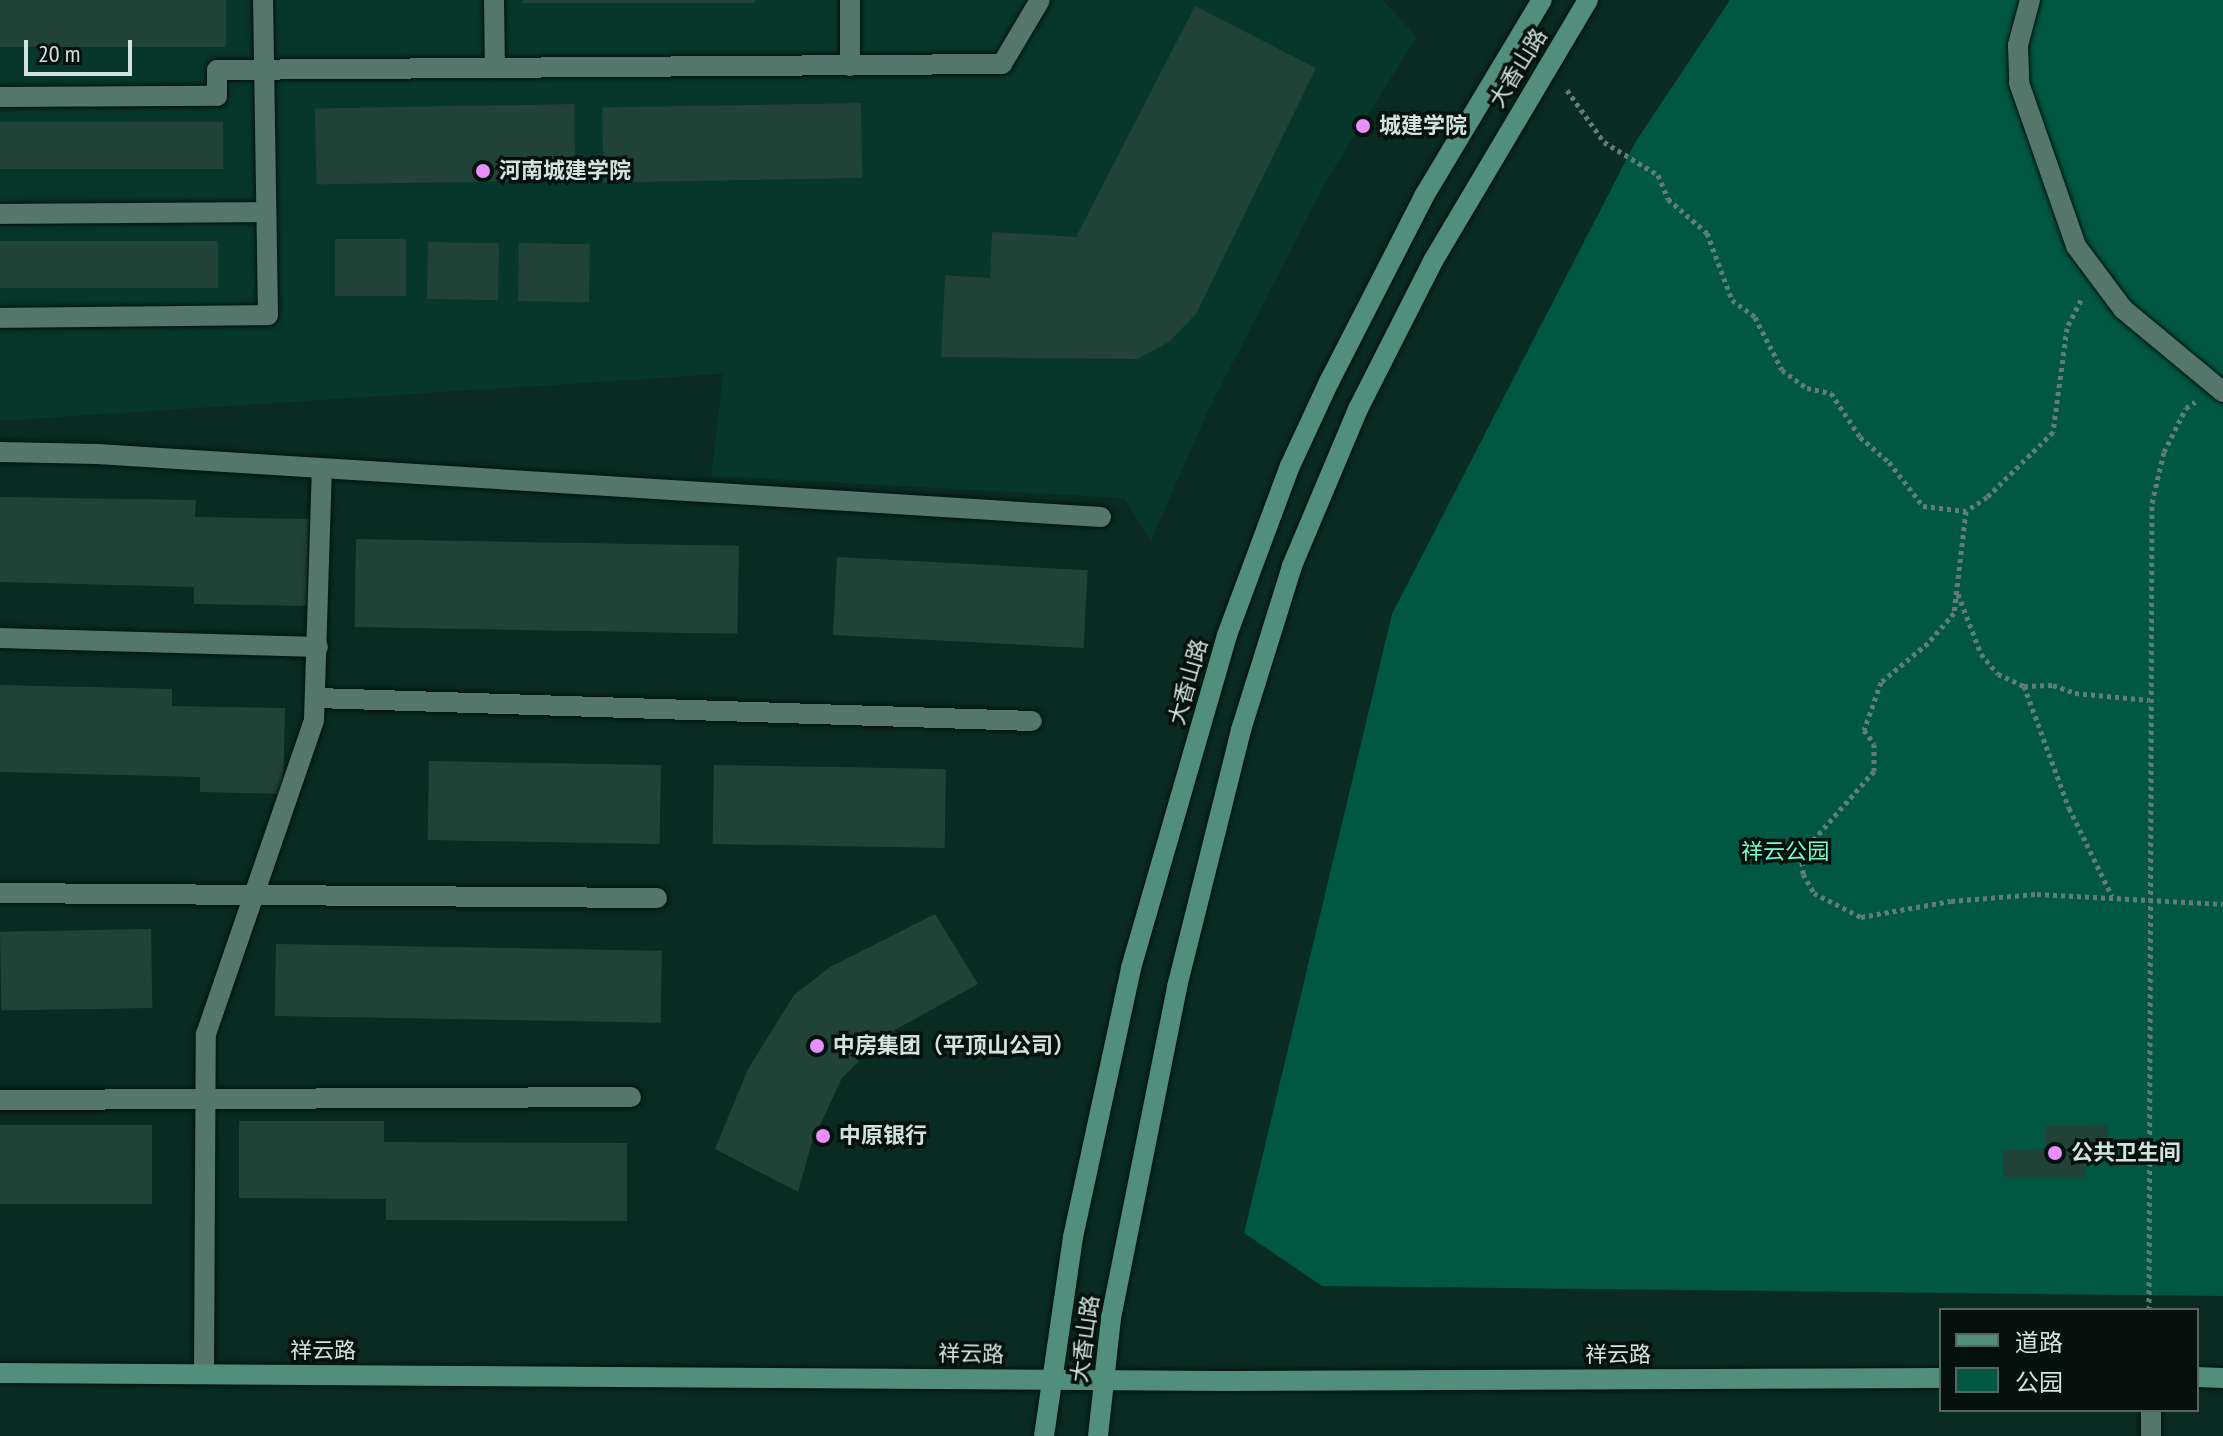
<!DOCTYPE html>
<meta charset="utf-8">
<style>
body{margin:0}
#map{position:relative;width:2223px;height:1436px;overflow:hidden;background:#092b22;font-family:"PT Sans Narrow","Noto Sans SC",sans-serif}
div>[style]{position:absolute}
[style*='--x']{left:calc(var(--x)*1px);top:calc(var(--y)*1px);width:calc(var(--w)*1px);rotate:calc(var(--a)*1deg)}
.built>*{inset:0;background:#07362a}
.green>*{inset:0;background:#005743}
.building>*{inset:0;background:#214237;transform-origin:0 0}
.path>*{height:5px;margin-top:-2.5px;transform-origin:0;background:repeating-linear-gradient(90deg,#627d75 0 4px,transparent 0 8px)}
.roads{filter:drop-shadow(0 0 2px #00120c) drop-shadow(0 0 2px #00120c)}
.service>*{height:20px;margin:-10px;padding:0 10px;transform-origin:10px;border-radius:10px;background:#55776b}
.minor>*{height:20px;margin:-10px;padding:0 10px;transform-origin:10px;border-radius:10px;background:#55776b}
.tertiary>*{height:20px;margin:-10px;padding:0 10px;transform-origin:10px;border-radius:10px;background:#55776b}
.secondary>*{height:20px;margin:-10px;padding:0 10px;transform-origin:10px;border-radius:10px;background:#518e7b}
.dots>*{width:22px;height:22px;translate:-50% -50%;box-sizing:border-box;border:4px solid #04110d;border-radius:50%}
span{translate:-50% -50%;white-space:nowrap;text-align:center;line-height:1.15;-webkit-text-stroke:7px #04110d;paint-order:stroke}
.street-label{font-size:22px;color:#d1e3dc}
.poi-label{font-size:22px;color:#d1e3dc;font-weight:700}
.left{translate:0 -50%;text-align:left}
.park-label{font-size:22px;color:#73fdd3}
.legend{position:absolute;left:1939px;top:1308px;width:260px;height:104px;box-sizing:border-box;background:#04110d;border:2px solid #566560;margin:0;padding:10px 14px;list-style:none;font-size:24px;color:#d1e3dc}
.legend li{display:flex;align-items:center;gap:16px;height:40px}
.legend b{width:40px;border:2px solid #566560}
.scale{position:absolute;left:24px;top:40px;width:108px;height:36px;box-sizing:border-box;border:4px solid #d1e3dc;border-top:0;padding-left:10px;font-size:24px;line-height:28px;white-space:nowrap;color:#d1e3dc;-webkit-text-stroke:6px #04110d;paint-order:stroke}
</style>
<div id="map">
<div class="built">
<div style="clip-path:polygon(0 0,1383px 0,1417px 37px,1329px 176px,1207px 413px,1151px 541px,1124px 498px,711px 476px,723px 374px,0 421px)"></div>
</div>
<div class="green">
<div style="clip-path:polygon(1730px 0,2223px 0,2223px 1296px,1322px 1286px,1244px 1233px,1392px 614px,1636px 141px)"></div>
</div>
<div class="building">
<div style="left:0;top:0;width:226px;height:47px"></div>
<div style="left:522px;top:0;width:233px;height:3px"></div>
<div style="clip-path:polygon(1195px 6px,1316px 68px,1196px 314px,1169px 342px,1137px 359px,941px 357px,945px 275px,990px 278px,992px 232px,1076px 237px)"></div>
<div style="left:861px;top:103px;width:75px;height:259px;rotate:89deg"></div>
<div style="left:574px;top:104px;width:76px;height:259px;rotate:89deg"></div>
<div style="left:0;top:122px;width:223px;height:47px"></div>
<div style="left:335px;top:239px;width:71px;height:57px"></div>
<div style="left:218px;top:241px;width:47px;height:218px;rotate:90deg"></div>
<div style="left:428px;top:242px;width:71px;height:57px;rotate:1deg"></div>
<div style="left:519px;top:243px;width:71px;height:58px;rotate:1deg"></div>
<div style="clip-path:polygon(0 497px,196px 500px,195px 517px,309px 519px,307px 606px,194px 604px,194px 587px,0 582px)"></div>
<div style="left:356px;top:539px;width:383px;height:88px;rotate:1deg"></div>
<div style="left:837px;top:557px;width:251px;height:78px;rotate:3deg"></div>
<div style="clip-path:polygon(0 685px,172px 689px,172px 706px,285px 708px,283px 794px,200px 792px,200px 777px,0 772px)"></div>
<div style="left:429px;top:761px;width:232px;height:79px;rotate:1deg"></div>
<div style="left:714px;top:765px;width:232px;height:79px;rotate:1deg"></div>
<div style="clip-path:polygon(935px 914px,978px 984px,884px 1036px,842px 1078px,812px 1142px,798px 1192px,715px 1149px,748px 1069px,794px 995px,830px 967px)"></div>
<div style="left:151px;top:929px;width:79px;height:151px;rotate:89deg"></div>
<div style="left:276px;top:944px;width:386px;height:72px;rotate:1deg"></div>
<div style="clip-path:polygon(239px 1121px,384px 1121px,384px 1142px,627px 1143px,627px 1221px,386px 1220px,386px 1199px,239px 1198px)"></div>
<div style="left:0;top:1125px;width:152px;height:79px"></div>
<div style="clip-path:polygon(2108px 1125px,2108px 1156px,2086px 1156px,2086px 1177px,2003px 1177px,2003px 1150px,2046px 1149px,2046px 1126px)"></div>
</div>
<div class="path">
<div style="--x:1567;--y:90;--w:64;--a:54.6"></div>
<div style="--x:1604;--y:142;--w:63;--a:31.4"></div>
<div style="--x:1658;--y:175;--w:26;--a:67"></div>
<div style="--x:1668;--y:199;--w:52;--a:41.1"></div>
<div style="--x:1707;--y:233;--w:72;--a:69.5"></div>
<div style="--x:1732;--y:300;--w:29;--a:36"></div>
<div style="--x:1755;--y:317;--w:59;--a:63"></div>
<div style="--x:1782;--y:370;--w:31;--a:36"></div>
<div style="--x:1807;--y:388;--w:25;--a:12"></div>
<div style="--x:1831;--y:393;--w:53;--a:56.6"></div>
<div style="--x:1860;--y:437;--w:38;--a:41"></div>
<div style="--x:1889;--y:462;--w:56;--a:52.3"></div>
<div style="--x:1923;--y:506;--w:43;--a:6.6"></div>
<div style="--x:2081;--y:300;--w:31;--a:117"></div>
<div style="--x:2067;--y:328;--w:105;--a:97.7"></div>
<div style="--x:2053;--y:432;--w:93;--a:135.4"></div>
<div style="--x:1987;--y:497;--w:25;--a:146"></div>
<div style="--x:1966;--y:511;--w:103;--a:96.7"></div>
<div style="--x:1954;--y:613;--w:40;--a:131"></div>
<div style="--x:1928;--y:643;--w:61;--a:140.3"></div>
<div style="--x:1881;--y:682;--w:51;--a:109.5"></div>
<div style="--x:1864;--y:730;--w:17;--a:54"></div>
<div style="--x:1874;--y:744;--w:27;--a:90"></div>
<div style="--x:1874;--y:771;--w:111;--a:131.3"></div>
<div style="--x:1801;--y:854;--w:20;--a:84"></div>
<div style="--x:1803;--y:874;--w:22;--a:60"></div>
<div style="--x:1814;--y:893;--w:53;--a:27.1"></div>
<div style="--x:1861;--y:917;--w:91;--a:-10.1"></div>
<div style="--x:1951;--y:901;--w:86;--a:-4.7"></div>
<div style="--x:2037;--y:894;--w:186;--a:3.1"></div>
<div style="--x:1958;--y:594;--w:64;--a:69"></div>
<div style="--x:1981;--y:654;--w:26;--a:50"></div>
<div style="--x:1998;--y:674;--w:29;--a:25"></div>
<div style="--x:2024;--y:686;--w:130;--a:69.8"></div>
<div style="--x:2069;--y:808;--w:98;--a:64"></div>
<div style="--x:2024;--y:686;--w:29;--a:-2"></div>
<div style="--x:2053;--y:685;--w:23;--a:20"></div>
<div style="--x:2075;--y:693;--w:74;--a:5.4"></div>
<div style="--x:2149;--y:1310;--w:807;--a:-89.79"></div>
<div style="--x:2152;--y:503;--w:52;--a:-76.8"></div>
<div style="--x:2164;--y:452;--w:49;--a:-63.4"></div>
<div style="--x:2186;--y:408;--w:11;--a:-34"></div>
</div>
<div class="roads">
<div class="service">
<div style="--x:2030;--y:0;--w:47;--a:104.9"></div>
<div style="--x:2018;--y:45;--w:38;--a:88"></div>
<div style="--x:2019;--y:83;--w:173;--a:70.7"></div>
<div style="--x:2076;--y:246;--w:79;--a:53.3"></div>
<div style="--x:2123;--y:309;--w:130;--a:39.7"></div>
<div style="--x:0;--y:452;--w:97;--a:1.2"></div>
<div style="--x:97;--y:454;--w:1006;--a:3.59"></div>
<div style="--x:0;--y:638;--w:318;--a:1.6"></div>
<div style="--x:317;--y:698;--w:715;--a:1.84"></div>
<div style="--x:0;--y:893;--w:657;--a:0.44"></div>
<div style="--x:0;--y:1100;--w:631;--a:-0.27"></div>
<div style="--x:204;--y:1374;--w:340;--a:-89.7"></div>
<div style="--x:206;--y:1034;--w:332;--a:-71"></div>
<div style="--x:314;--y:720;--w:249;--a:-88.2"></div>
</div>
<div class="minor">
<div style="--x:494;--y:0;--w:68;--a:89.2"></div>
<div style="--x:850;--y:0;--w:66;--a:90"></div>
<div style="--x:0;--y:97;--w:217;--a:-0.3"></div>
<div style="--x:217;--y:96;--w:26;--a:-90"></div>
<div style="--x:217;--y:70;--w:785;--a:-0.44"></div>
<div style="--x:1002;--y:64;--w:74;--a:-59.3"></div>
<div style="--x:0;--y:214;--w:266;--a:-0.4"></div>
<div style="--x:0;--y:318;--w:268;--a:-0.6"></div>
<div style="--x:268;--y:315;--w:315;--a:-90.9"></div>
</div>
<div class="tertiary">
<div style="--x:2151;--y:1410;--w:26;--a:90"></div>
</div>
<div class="secondary">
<div style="--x:0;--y:1373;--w:1224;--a:0.37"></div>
<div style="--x:1224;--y:1381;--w:717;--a:-0.24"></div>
<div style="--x:2197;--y:1377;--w:26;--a:2"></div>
<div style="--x:1044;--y:1436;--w:201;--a:-81.7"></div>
<div style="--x:1073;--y:1237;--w:275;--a:-77.8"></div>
<div style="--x:1131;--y:968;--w:347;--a:-73.9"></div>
<div style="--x:1227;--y:635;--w:180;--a:-69.6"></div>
<div style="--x:1290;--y:466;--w:93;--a:-65.1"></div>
<div style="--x:1329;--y:382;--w:209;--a:-62.9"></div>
<div style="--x:1424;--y:196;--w:229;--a:-59"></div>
<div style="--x:1098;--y:1436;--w:119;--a:-83.7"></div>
<div style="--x:1111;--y:1318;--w:338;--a:-78.7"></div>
<div style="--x:1177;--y:987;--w:265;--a:-76"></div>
<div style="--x:1241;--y:730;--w:172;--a:-72.7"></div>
<div style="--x:1292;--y:566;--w:170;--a:-67.2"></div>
<div style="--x:1358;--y:409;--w:166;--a:-63.1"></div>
<div style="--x:1433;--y:261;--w:304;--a:-59.3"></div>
</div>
</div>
<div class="dots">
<div style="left:1363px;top:126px;background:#ea8dfd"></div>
<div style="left:483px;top:171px;background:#ea8dfd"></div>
<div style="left:817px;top:1046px;background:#ea8dfd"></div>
<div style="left:823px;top:1136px;background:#ea8dfd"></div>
<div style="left:2055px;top:1153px;background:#ea8dfd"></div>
</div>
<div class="street-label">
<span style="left:1518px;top:68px;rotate:-58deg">大香山路</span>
<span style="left:1188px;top:682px;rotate:-74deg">大香山路</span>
<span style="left:1085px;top:1339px;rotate:-82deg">大香山路</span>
<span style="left:323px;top:1351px">祥云路</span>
<span style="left:971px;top:1354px;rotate:1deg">祥云路</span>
<span style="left:1618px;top:1355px">祥云路</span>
</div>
<div class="poi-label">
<span class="left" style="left:1379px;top:126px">城建学院</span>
<span class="left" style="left:499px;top:171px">河南城建学院</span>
<span class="left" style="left:833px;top:1046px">中房集团（平顶山公司）</span>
<span class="left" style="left:839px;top:1136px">中原银行</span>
<span class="left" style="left:2071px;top:1153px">公共卫生间</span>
</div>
<div class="park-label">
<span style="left:1785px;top:852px">祥云公园</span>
</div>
<ul class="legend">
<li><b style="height:10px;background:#518e7b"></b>道路</li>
<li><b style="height:22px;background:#005743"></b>公园</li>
</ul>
<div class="scale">20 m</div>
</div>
